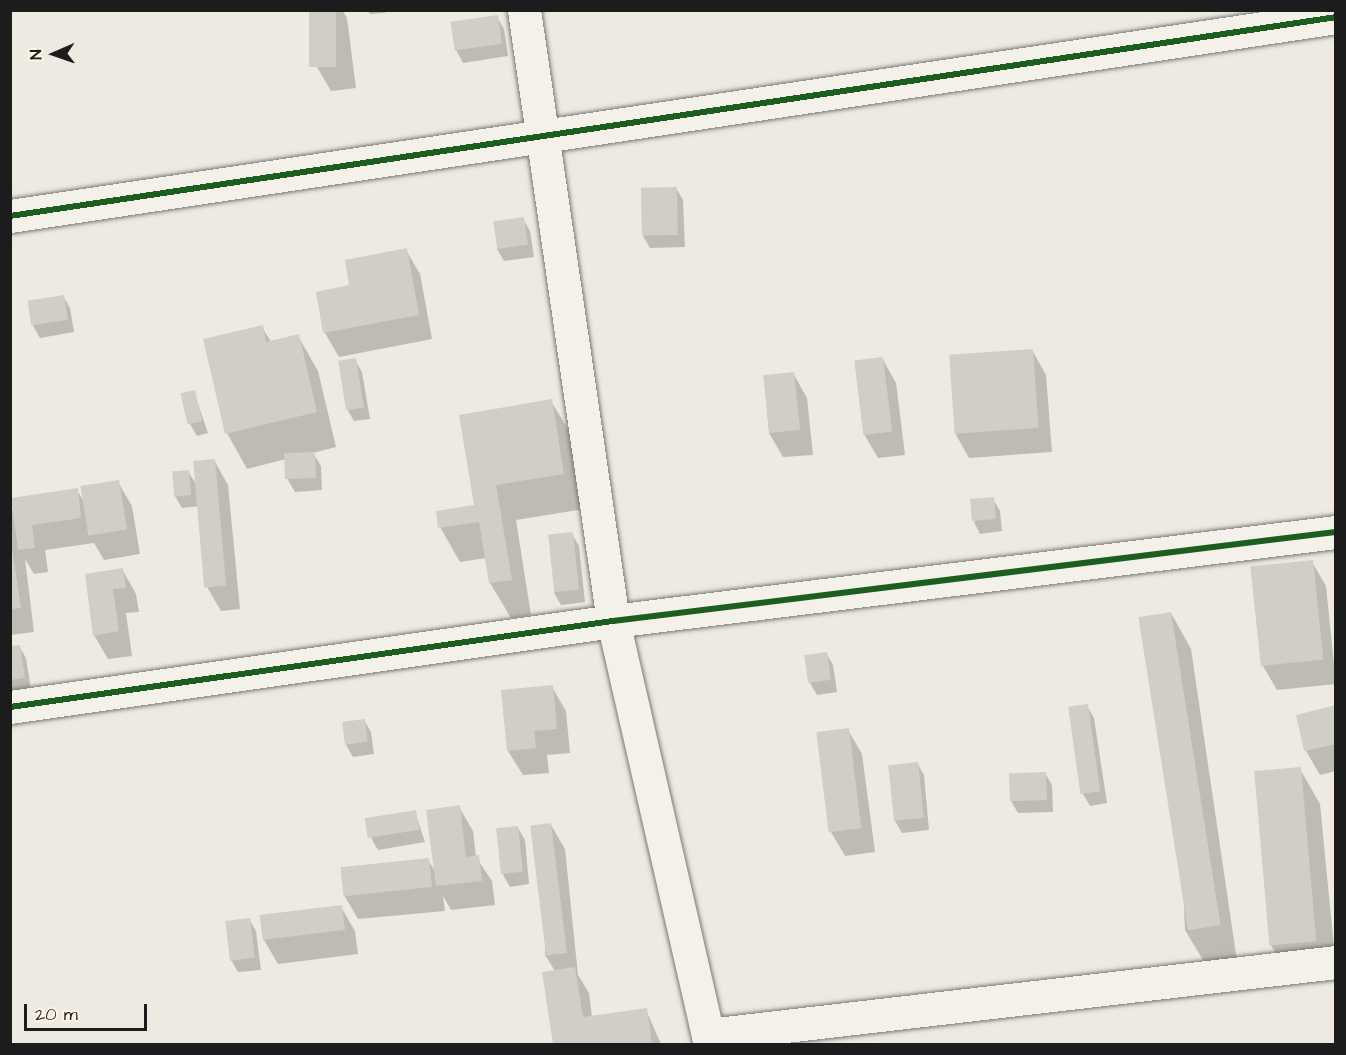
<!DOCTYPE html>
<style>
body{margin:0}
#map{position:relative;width:1346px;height:1055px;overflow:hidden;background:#eeeae2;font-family:"Architects Daughter",sans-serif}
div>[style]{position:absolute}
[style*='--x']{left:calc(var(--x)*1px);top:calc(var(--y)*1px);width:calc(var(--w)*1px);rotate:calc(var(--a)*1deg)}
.shadow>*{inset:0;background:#0003}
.building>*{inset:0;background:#d1cec8;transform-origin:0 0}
.roads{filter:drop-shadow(0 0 2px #7a7975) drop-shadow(0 0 2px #7a7975)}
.minor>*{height:33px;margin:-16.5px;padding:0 16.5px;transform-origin:16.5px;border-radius:16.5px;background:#f4f1ea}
.tertiary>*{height:33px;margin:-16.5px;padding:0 16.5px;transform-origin:16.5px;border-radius:16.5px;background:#f4f1ea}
.cycleway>*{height:6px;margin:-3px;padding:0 3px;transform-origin:3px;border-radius:3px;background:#1b5e20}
span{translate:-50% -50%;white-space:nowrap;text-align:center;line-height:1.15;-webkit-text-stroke:4.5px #fcf5e5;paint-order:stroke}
.frame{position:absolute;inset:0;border:12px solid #1c1c1c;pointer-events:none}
.north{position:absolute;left:24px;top:24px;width:60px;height:60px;-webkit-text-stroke:4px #fcf5e5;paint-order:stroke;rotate:268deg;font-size:16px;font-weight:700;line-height:24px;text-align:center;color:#1c1c1c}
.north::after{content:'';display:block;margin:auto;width:21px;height:27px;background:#1c1c1c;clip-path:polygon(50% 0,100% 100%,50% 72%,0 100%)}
.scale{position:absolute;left:24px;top:1004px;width:123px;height:27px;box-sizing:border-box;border:3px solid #1c1c1c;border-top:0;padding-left:8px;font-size:18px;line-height:21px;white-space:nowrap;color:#1c1c1c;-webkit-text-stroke:4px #fcf5e5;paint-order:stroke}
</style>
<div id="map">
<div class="shadow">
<div style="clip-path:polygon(310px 10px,342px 10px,347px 18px,356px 88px,331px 91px,317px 67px)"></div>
<div style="clip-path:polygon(367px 10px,385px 10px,385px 13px,370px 14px)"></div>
<div style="clip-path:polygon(497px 17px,504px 29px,508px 56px,463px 63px,456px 50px)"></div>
<div style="clip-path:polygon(676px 188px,683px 200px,685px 247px,650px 248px,643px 236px)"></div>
<div style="clip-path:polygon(523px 219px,530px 231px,534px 257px,504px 261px,497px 249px)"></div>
<div style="clip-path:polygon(406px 250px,420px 274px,432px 339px,339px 357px,325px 333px,317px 293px,351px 287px)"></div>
<div style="clip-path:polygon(63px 296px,70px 308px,74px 332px,40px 338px,33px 326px)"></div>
<div style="clip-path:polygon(262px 327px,271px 342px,298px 336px,318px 371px,336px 447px,313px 453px,321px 466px,322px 490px,295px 492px,288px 480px,286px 459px,247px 469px,227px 433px)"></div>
<div style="clip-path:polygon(1032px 350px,1046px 375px,1052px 452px,969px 458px,955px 433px)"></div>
<div style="clip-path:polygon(882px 358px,896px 383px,905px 455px,878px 458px,864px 434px)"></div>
<div style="clip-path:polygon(355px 360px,362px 372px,370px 419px,354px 421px,347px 409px)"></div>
<div style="clip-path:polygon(793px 373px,807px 398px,813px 455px,783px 457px,769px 433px,764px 376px)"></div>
<div style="clip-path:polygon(194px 392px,208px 433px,197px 436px,190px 424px)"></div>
<div style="clip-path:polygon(551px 401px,572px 436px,584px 509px,516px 520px,531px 615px,511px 618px,490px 583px,486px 558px,460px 562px,440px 527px,476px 506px)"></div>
<div style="clip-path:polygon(214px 460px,228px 485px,240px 609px,221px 611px,207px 587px,199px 506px,182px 508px,175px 496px,188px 471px,197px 486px)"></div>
<div style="clip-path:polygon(118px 482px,132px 506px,140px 554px,104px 560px,94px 543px,45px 550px,48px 572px,34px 574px,25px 559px,34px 632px,10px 635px,10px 507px,15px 514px,77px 490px,84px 502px)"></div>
<div style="clip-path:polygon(993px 499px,1000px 511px,1002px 531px,980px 534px,974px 522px)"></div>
<div style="clip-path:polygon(572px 534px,579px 546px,585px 602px,561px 605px,554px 593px)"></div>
<div style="clip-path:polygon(1312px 562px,1326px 586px,1336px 684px,1277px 690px,1263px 666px)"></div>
<div style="clip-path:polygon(122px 569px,136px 594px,139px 612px,126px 613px,132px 656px,108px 659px,94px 635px,86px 575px)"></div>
<div style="clip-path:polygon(1171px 613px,1191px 649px,1237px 961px,1206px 965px,1185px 930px)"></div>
<div style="clip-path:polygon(19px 646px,26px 658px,31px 690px,10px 692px,10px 648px)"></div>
<div style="clip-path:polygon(826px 653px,833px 665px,837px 692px,817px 695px,810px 683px)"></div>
<div style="clip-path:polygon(552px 687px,566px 711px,570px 753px,547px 755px,549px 773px,523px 775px,508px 751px,502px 691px)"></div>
<div style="clip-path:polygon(1087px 706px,1094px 718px,1107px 803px,1090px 806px,1083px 794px)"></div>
<div style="clip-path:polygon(1336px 707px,1336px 771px,1320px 775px,1306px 751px,1297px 716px)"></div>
<div style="clip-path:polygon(364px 720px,371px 732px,374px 754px,353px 757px,346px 745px)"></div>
<div style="clip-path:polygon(848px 730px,862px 754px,875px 852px,845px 856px,831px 832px)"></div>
<div style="clip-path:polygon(917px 763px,924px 775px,929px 830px,902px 833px,895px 821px)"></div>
<div style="clip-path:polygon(1300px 769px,1320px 804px,1336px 968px,1291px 980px,1271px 945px)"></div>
<div style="clip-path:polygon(1045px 773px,1052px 785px,1053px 812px,1018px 813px,1011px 801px)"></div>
<div style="clip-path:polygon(459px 807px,473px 831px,476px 857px,492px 881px,495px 905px,451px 910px,443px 896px,445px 911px,358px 919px,344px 895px,428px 860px,436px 873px)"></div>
<div style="clip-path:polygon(415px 812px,425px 842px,378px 850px,371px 838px)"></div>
<div style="clip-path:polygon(551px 825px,565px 849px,578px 975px,589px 993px,592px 1017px,646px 1010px,661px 1044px,554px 1044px,544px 973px,555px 971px,545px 955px)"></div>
<div style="clip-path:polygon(518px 828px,525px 840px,529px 884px,510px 887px,503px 875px)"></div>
<div style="clip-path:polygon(341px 907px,355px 931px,358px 954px,278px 964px,264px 940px,261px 917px)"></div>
<div style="clip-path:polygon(249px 919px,256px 931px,261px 970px,238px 972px,231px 960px)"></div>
</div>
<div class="building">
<div style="left:309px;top:10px;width:27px;height:57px"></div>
<div style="left:498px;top:15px;width:29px;height:48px;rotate:82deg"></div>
<div style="left:677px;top:187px;width:48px;height:36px;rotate:89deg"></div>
<div style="left:524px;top:217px;width:28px;height:31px;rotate:82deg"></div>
<div style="clip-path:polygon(407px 248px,419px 315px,323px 333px,316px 292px,349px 285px,345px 260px)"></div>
<div style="left:64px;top:295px;width:25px;height:37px;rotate:81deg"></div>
<div style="clip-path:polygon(263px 325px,266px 342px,299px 334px,317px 412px,225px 434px,203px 339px)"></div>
<div style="left:1033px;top:349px;width:79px;height:84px;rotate:86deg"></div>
<div style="left:883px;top:357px;width:75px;height:29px;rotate:83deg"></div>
<div style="left:356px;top:358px;width:50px;height:18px;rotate:81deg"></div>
<div style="left:794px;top:372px;width:58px;height:31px;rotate:84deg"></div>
<div style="left:195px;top:390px;width:32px;height:15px;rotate:77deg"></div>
<div style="clip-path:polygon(552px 399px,564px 474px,496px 485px,512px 580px,489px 583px,479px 522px,438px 528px,436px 511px,474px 505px,459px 415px)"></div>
<div style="left:315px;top:452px;width:26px;height:31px;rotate:88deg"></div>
<div style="left:215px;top:459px;width:127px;height:22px;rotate:85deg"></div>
<div style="left:189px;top:470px;width:25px;height:17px;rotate:85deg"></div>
<div style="left:119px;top:480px;width:50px;height:39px;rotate:81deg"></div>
<div style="clip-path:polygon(78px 488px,81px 518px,32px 525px,35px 548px,18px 550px,11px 498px)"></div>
<div style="left:994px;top:497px;width:22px;height:24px;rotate:85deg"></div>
<div style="left:573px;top:532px;width:58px;height:25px;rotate:84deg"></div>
<div style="clip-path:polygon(10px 535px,21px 608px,10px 609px)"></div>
<div style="left:1313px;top:560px;width:100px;height:63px;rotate:84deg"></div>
<div style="clip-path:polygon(123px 568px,126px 588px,113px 589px,119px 631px,93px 636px,85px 574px)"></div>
<div style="left:1171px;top:612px;width:317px;height:33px;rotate:81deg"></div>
<div style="clip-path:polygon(20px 645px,25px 678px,10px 680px,10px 646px)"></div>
<div style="left:827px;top:652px;width:28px;height:23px;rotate:82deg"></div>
<div style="clip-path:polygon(553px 685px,557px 729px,534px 731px,536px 748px,507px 751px,501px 690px)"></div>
<div style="left:1088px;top:704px;width:88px;height:20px;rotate:82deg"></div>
<div style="clip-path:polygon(1336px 705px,1336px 744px,1304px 751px,1296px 715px)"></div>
<div style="left:365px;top:719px;width:23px;height:23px;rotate:83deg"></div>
<div style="left:849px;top:728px;width:101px;height:33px;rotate:83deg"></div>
<div style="left:918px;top:762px;width:56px;height:30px;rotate:84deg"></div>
<div style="left:1301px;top:767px;width:175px;height:47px;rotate:85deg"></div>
<div style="left:1046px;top:772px;width:28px;height:37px;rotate:88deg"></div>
<div style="clip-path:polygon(460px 805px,466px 857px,479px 855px,482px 881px,436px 886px,426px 810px)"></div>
<div style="left:416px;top:810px;width:20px;height:52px;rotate:81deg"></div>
<div style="left:551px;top:823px;width:131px;height:21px;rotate:83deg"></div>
<div style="left:518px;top:826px;width:46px;height:22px;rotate:84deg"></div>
<div style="left:429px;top:858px;width:29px;height:89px;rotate:84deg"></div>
<div style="left:342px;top:905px;width:25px;height:83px;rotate:83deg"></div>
<div style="left:250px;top:918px;width:40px;height:25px;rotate:83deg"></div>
<div style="clip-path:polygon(575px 967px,583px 1017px,647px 1008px,652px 1044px,553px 1044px,542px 972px)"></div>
</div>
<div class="roads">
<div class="minor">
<div style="--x:524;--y:10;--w:617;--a:81.71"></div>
<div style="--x:613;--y:621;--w:434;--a:77.1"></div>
<div style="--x:10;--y:707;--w:609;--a:-8.12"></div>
<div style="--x:613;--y:621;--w:728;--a:-7.02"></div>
<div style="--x:708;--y:1035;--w:632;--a:-6.63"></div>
</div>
<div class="tertiary">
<div style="--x:10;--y:216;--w:1341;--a:-8.53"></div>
</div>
</div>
<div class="cycleway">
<div style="--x:10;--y:216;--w:1341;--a:-8.53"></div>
<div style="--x:10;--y:707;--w:609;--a:-8.12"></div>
<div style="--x:613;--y:621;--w:728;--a:-7.02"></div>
</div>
<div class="frame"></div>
<div class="north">N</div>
<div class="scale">20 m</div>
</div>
